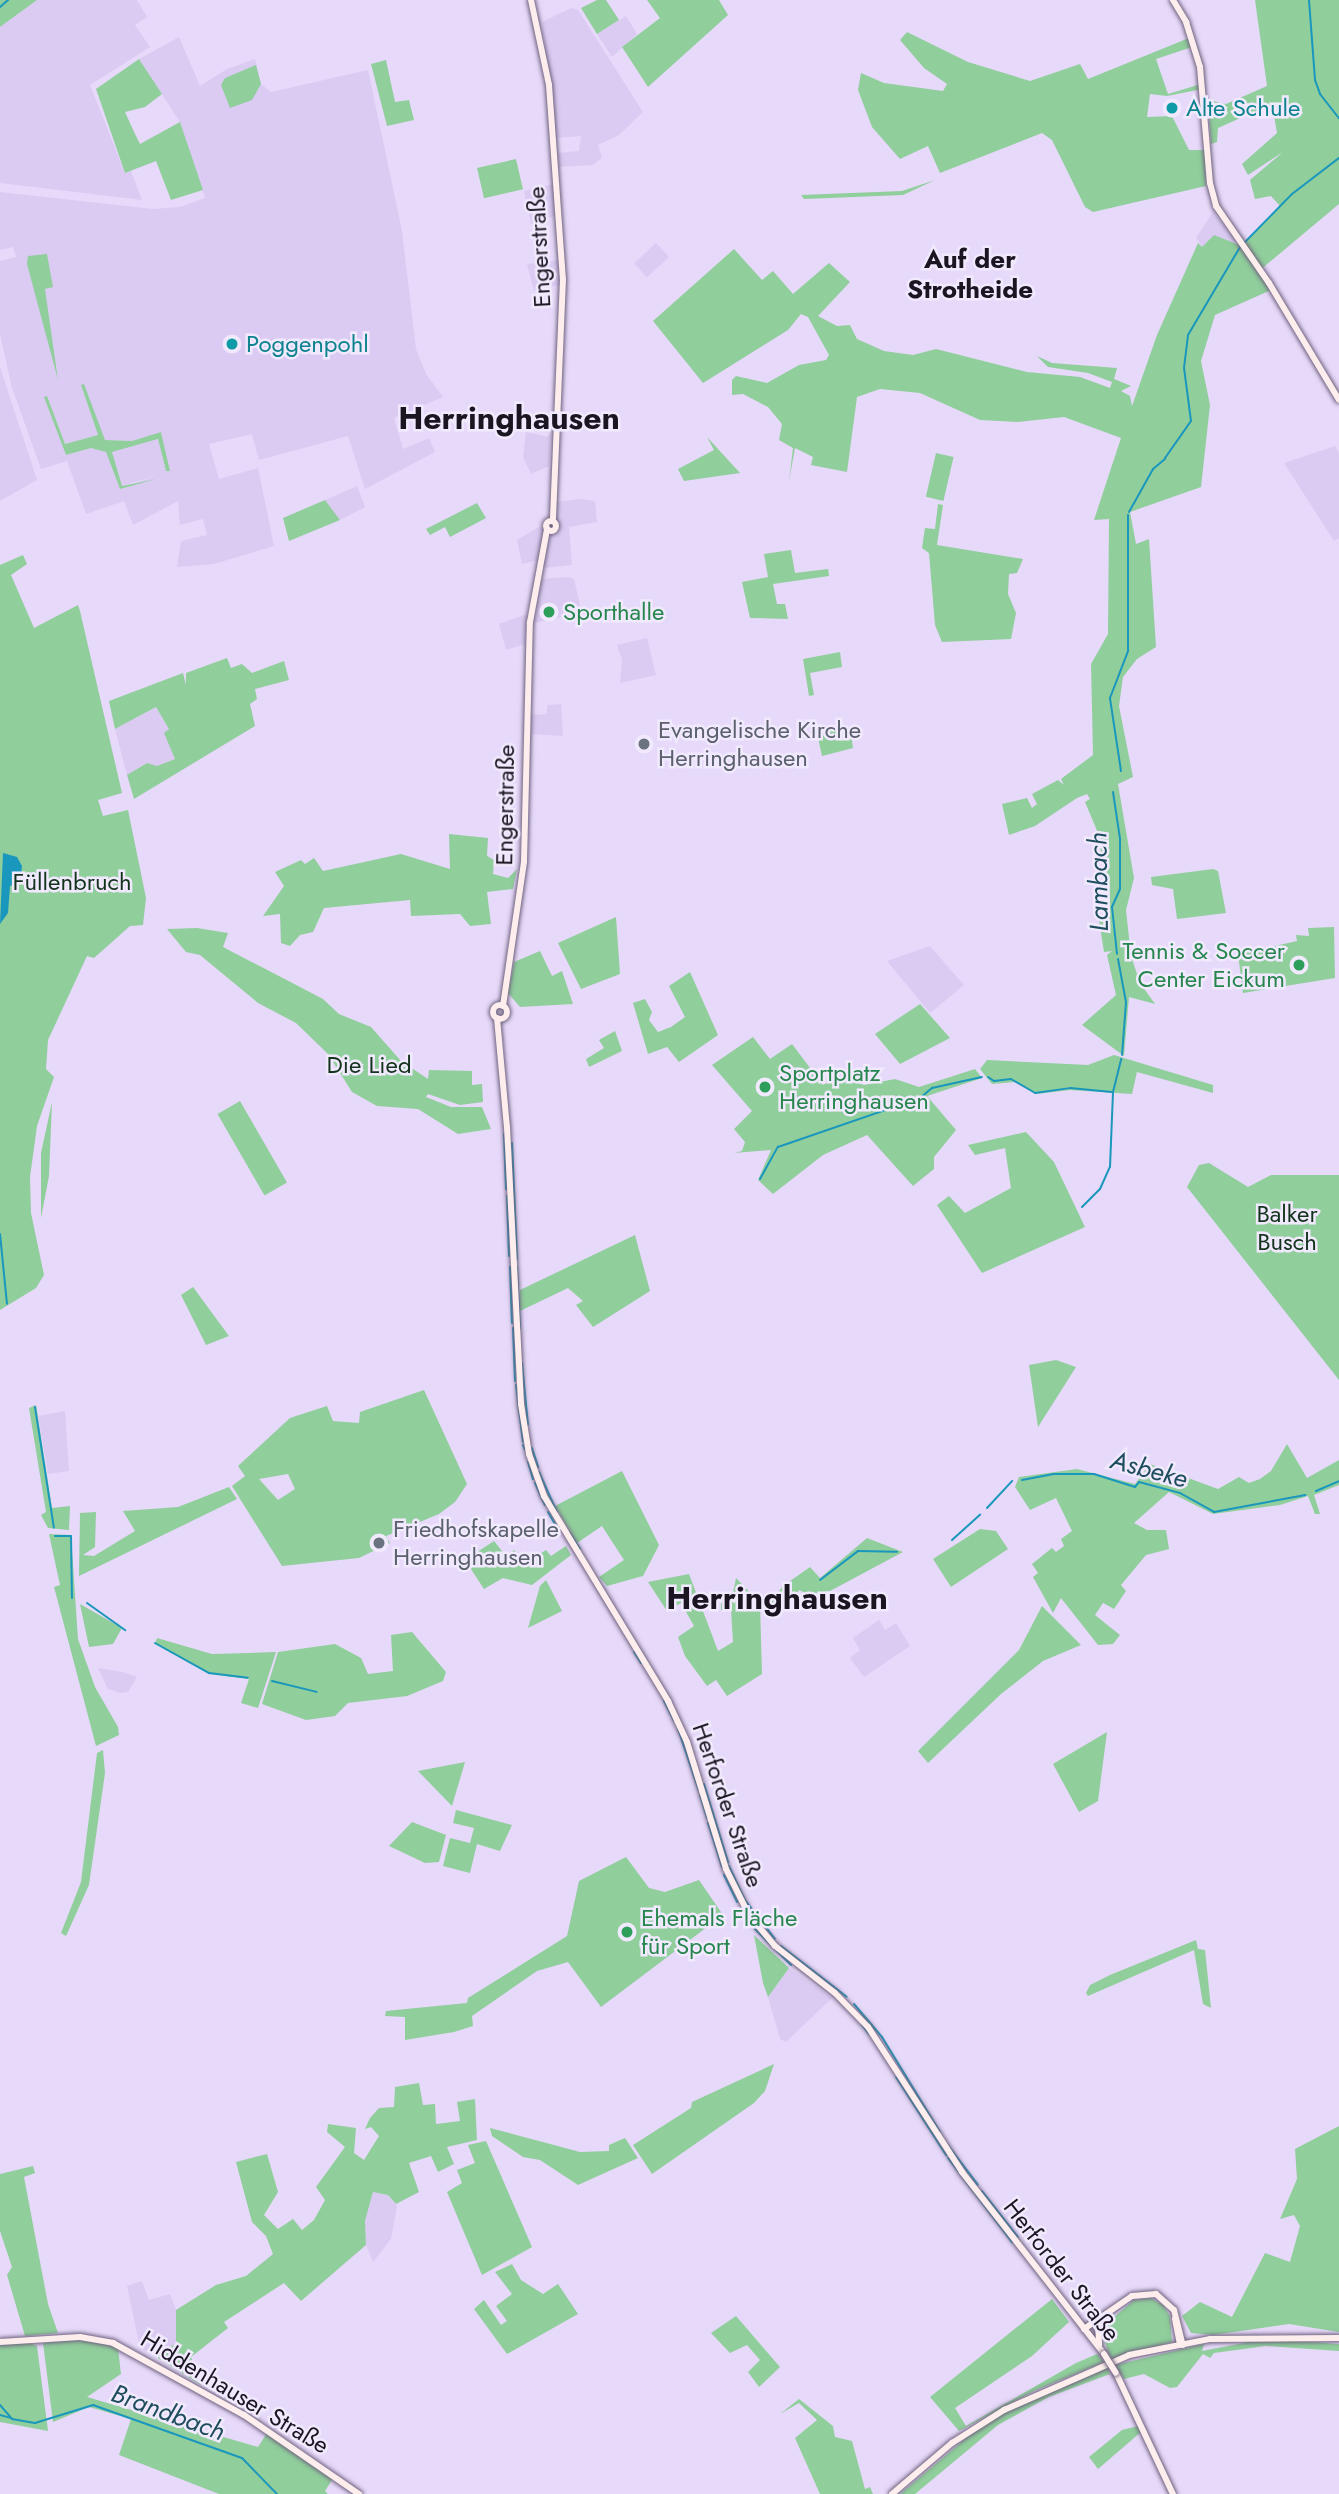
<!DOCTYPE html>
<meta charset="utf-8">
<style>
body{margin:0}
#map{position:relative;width:1339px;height:2494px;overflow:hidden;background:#e7d9fa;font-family:Jost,sans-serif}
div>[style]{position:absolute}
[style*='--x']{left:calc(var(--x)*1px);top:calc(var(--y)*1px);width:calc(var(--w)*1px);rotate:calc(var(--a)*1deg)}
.built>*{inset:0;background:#dbcbf3;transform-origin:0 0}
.green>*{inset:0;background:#90ce9c;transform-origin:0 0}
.water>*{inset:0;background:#1a97bc}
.stream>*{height:2px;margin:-1px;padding:0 1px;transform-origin:1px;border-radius:1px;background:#1a97bc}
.roads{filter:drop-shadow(0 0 2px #6e637f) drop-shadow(0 0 2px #6e637f)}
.secondary>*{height:6px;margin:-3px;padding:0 3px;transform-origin:3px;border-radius:3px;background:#fdeeed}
.secondary>.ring{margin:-3px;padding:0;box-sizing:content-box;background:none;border:6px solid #fdeeed;border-radius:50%}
.bridges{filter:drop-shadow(0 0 2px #6e637f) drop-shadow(0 0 2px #6e637f)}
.secondary-bridge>*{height:6px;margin:-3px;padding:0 3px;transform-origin:3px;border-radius:3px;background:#fdeeed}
.dots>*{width:19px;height:19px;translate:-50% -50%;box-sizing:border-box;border:4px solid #f1e9fd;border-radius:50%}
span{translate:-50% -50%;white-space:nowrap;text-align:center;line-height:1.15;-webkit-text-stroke:5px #f1e9fd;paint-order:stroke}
.culture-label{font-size:24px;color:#0d838f}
.left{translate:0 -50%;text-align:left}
.street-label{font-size:24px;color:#1a1521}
.leisure-label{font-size:24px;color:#27864d}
.right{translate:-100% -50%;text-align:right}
.worship-label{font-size:24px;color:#5b616d}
.park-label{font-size:24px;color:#13331c}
.neighbourhood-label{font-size:26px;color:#1a1521;font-weight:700}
.water-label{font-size:26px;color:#1e4d5d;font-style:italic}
.district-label{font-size:32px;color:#1a1521;font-weight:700}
</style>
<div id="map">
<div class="built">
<div style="clip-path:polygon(37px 0,137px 0,147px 17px,135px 25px,150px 47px,90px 85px,125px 173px,131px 171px,142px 200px,0 183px,0 27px)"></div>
<div style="clip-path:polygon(571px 8px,578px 10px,643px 112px,619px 135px,598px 145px,602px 157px,593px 165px,558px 167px,557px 153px,579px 151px,581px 136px,556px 138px,542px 22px)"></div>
<div style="clip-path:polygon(626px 16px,637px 34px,612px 57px,597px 34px)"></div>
<div style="clip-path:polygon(evenodd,179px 37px,200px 86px,227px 69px,255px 59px,261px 84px,271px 92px,368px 70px,402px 231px,416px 349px,426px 374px,443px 397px,394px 418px,403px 449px,429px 438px,435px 452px,365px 489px,348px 436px,259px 460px,252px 434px,209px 444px,219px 479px,258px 468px,274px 546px,214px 564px,177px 567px,181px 541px,207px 535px,203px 519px,180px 525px,178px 501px,133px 525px,124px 501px,86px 514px,67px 461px,41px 469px,12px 388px,0 334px,0 261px,16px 257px,13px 247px,0 250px,0 192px,153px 209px,180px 207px,205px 198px,180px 122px,139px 59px,179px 37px,81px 386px,105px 440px,132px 441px,161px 432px,170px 471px,166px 471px,158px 439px,112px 452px,122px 486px,155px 476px,120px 489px,106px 452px,91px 448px,66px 455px,47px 396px,65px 444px,98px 435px,81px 386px)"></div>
<div style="clip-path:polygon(553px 184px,555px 216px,531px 224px,524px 191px)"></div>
<div style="clip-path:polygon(1213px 212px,1236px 241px,1202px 247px,1196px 238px)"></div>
<div style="left:656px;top:243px;width:19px;height:30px;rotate:47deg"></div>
<div style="clip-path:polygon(558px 260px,560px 285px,534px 291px,527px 264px)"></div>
<div style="clip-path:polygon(0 367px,37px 480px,0 501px)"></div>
<div style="clip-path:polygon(526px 432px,548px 437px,551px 433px,549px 466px,531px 474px,523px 457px)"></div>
<div style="clip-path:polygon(1335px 446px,1339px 453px,1339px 538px,1334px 541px,1284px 463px)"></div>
<div style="clip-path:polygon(357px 486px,365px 507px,340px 520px,325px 500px)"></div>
<div style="clip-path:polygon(580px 499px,595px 501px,597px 522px,569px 527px,572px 565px,545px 568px,538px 560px,522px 564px,517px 540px,539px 527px,555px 529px,557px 502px)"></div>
<div style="clip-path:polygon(567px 577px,574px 579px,582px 613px,534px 623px,542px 579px)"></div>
<div style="clip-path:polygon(527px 614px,525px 644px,506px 650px,499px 624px)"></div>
<div style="clip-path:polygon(647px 638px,656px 675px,620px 683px,622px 660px,617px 645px)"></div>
<div style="clip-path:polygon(561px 704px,563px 736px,531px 734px,531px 715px,547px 714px,547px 705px)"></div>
<div style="clip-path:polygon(156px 707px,169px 729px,165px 733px,175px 759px,157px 766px,147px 763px,127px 775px,115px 729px)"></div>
<div style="clip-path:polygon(930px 946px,964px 985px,930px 1013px,887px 961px)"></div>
<div style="clip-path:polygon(65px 1411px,69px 1471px,48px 1474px,38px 1416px)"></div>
<div style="clip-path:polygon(879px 1620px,885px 1630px,896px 1623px,910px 1646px,864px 1677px,850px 1658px,860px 1650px,853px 1638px)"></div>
<div style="clip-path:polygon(98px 1668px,123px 1672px,137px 1677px,128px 1692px,121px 1693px,108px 1689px)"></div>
<div style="clip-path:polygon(789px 1968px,832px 1998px,786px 2042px,780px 2039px,768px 1997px)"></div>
<div style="clip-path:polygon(373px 2192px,388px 2195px,397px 2206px,391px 2239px,373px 2262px,366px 2245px,365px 2221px)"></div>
<div style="clip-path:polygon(142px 2281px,149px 2300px,170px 2294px,176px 2310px,176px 2344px,153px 2355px,140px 2348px,127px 2286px)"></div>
</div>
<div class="green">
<div style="clip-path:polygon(0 0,37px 0,0 27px)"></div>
<div style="clip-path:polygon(597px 0,606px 0,619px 20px,597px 34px,581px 8px)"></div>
<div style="clip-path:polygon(647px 0,719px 0,728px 15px,648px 87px,622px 47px,660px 18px)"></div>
<div style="clip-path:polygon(1255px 0,1339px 0,1339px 204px,1259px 271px,1271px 290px,1215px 315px,1201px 361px,1210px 405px,1201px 487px,1130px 512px,1136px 544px,1149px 539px,1156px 647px,1137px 659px,1123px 677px,1119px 706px,1133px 777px,1118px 784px,1134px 878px,1126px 910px,1131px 956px,1140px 983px,1155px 1004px,1129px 997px,1124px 1056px,1082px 1025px,1116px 995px,1107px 955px,1112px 951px,1104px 952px,1099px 920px,1110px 908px,1098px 833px,1085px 802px,1090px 799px,1087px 794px,1077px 798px,1035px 826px,1009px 835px,1002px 804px,1027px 798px,1032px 808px,1037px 804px,1032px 794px,1058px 780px,1064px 785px,1061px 779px,1093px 755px,1091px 664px,1108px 634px,1109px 519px,1094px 520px,1121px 438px,1064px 417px,1018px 422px,980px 420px,920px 393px,880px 389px,857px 397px,847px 472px,811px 465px,813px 457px,795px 448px,789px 481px,793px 448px,779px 440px,782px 424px,768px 407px,743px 394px,732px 395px,732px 380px,736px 376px,767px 383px,799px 365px,826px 360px,829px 355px,808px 317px,801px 314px,788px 330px,703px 383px,653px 321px,734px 249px,762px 280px,773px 271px,793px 294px,829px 263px,850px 282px,818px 316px,837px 326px,850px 325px,857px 339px,884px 351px,913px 355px,936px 349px,1027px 372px,1080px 377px,1110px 388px,1112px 382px,1088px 373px,1048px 367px,1037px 356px,1052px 363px,1117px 368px,1114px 379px,1131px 386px,1121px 391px,1130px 396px,1132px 406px,1157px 335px,1198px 243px,1202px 247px,1214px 235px,1242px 246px,1280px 206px,1271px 196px,1255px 199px,1250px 180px,1283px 152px,1248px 175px,1242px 164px,1277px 133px,1272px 104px,1218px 128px,1217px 142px,1211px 144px,1208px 100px,1226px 104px,1267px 86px)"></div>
<div style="clip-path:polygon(907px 32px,968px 62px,1030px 81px,1080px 64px,1088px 79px,1189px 38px,1192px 47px,1156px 59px,1168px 94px,1201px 84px,1202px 89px,1167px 96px,1150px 94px,1147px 117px,1172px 116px,1189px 150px,1205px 150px,1206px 186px,1093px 212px,1085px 207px,1052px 140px,1042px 133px,940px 173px,928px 146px,900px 159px,872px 127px,858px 90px,861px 73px,884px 83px,943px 91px,947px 84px,924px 68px,900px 40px)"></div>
<div style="clip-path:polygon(139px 59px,162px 94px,145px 107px,125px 112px,135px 134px,140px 144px,180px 122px,203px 190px,171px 200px,156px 161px,125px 173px,96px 89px)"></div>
<div style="clip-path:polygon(386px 60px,395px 102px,409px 100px,414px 120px,387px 126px,371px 64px)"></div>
<div style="clip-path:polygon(256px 65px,261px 84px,252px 100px,230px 108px,221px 85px,225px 78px)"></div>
<div style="left:516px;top:159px;width:31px;height:40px;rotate:77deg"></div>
<div style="clip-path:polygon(935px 180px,903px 195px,804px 199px,801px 195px,902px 191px)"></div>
<div style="clip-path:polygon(47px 254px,53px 287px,45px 289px,58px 380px,27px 264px,28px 256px)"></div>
<div style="clip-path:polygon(84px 384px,105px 440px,132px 441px,161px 432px,170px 471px,166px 471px,158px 439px,112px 452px,122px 486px,156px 479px,120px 489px,106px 452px,91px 448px,66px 455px,44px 397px,47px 396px,65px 444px,98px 435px,81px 385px)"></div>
<div style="clip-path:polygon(707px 437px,740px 473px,684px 481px,678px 469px,714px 450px)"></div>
<div style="left:936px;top:453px;width:18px;height:45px;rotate:13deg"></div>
<div style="clip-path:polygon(325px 500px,340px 520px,289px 541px,283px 518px)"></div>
<div style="clip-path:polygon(477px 503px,486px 518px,450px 537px,445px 527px,430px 535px,426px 529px)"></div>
<div style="clip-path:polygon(938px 504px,943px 505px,937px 545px,1023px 559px,1017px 573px,1009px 574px,1008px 594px,1016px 613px,1011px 639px,942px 642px,935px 625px,929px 553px,922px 548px,925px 528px,935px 529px)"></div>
<div style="clip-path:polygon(791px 550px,795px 573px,828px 569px,829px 576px,773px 584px,777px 604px,785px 604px,788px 619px,750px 618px,742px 582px,768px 577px,764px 554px)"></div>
<div style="clip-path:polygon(23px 555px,27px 564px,11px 575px,34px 628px,78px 605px,80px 611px,122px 793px,98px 800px,103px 816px,128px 810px,146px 898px,143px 925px,130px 926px,94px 958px,87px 956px,48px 1040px,46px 1069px,54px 1077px,37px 1126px,30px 1177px,31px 1213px,44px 1275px,36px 1288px,0 1310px,0 565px)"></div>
<div style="clip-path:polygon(840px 652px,842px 667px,810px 673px,814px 695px,809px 696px,803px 659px)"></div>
<div style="clip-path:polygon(227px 658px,231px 668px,242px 664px,252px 673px,284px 661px,289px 680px,255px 689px,257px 699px,250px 704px,255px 726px,134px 799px,127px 775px,147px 763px,157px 766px,175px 759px,164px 733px,169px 729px,156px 707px,115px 729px,109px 701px,183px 673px,186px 685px,186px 673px)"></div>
<div style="clip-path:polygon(850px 728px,853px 748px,822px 756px,817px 733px)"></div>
<div style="clip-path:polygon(449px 834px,488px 838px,487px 856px,494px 860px,493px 874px,508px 878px,517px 869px,513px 889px,487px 892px,491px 924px,470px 926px,460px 914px,411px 916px,410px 900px,324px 908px,313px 932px,300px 935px,290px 946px,281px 943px,280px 914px,263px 916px,284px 886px,275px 872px,301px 860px,305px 864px,314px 858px,323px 871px,401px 854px,450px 869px)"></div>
<div style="clip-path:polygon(1213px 869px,1218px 871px,1226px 913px,1177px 919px,1173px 889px,1152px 885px,1151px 877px)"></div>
<div style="clip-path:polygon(616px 917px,620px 974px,581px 989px,558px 943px)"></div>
<div style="clip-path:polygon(1334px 927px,1335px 978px,1243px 993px,1238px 954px,1297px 941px,1296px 935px,1309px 936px,1308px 928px)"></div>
<div style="clip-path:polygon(197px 928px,228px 933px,223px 947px,323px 999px,339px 1014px,371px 1027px,401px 1061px,428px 1079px,429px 1070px,472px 1071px,472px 1085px,482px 1084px,483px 1102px,460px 1105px,428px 1094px,426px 1097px,451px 1107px,482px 1107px,491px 1129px,458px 1134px,418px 1109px,377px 1106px,352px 1092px,328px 1054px,296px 1023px,258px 1003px,200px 955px,186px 952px,167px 929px)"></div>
<div style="clip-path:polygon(540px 951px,552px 976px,562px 971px,573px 1004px,520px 1007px,508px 993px,514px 962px)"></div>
<div style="clip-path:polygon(690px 972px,718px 1035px,679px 1062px,667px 1047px,648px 1054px,633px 1003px,645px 999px,652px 1012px,649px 1020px,658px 1032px,671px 1027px,685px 1017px,669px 986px)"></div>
<div style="clip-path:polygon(920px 1004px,950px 1038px,900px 1064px,875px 1034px)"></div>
<div style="clip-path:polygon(615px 1031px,622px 1051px,589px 1067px,586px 1059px,604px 1048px,599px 1040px)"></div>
<div style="clip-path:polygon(753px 1037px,770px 1059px,792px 1044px,823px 1085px,838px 1076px,864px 1085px,895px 1079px,919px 1087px,975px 1069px,982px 1078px,927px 1096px,956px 1130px,934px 1157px,934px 1169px,913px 1186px,867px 1135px,823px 1155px,773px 1194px,758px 1180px,771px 1150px,734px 1153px,742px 1151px,745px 1142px,734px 1129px,752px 1111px,712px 1065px)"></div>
<div style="clip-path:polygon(1114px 1055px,1213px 1085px,1213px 1093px,1137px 1072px,1132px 1094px,1070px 1090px,1036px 1094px,1015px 1082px,992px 1084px,980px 1069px,987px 1060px,1088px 1065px)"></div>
<div style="left:240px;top:1101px;width:94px;height:26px;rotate:60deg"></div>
<div style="clip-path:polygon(52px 1102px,49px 1176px,41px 1218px,41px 1153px)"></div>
<div style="clip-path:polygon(1026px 1132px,1054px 1162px,1085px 1227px,982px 1273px,937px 1205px,949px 1196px,965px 1213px,1011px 1188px,1005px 1148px,975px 1155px,968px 1145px)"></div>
<div style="clip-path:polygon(1209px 1163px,1248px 1187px,1271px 1175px,1339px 1175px,1339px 1380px,1187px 1187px,1199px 1165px)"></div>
<div style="clip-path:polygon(635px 1235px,650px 1291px,593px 1327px,576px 1305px,583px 1301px,568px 1288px,520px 1311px,520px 1290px)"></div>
<div style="clip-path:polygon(193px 1287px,229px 1336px,206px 1345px,181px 1295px)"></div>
<div style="clip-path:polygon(1056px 1360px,1076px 1367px,1038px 1427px,1029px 1365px)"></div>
<div style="clip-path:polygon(evenodd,424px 1390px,467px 1484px,455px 1502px,439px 1514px,386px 1536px,390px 1543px,359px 1558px,282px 1566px,232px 1486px,245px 1476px,238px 1466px,290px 1418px,327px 1406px,333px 1421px,359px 1423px,360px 1412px,424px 1390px,288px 1474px,295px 1489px,278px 1500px,259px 1479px,288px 1474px)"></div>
<div style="clip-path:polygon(36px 1405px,52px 1508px,70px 1506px,69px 1530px,48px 1528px,41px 1515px,46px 1512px,29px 1408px)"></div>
<div style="clip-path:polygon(1287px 1444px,1307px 1478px,1339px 1460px,1339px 1485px,1314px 1495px,1320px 1514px,1315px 1514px,1308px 1496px,1280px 1505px,1213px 1514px,1169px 1492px,1134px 1523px,1147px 1530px,1166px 1530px,1169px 1549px,1146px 1555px,1121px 1585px,1126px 1591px,1114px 1609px,1103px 1603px,1095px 1615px,1120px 1635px,1113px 1644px,1098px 1645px,1061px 1598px,1053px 1613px,1033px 1577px,1038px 1573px,1032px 1564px,1052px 1548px,1056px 1552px,1064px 1546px,1061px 1539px,1072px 1531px,1056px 1498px,1030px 1510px,1015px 1487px,1019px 1477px,1077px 1469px,1135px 1484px,1150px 1464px,1218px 1489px,1239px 1477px,1249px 1483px,1260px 1479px,1271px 1471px)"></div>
<div style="clip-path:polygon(622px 1471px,659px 1545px,643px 1576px,607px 1586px,599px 1577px,624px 1560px,602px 1526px,577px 1543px,555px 1506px)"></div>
<div style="clip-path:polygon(229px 1487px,237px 1499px,79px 1576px,80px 1513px,96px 1512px,95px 1547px,83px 1555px,94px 1556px,135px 1531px,123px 1511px,178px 1507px)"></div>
<div style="clip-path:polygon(980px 1529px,996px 1531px,1008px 1549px,951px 1587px,933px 1559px)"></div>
<div style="clip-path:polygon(49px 1534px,71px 1535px,78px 1639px,95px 1687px,118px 1727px,119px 1735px,96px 1746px,54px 1587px,60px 1585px)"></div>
<div style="clip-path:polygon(867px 1538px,903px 1552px,830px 1591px,808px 1594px,799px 1590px,789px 1610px,771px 1602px,783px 1586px,810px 1567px,820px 1578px)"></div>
<div style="clip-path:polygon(494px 1541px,506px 1556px,514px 1550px,525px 1563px,546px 1550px,551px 1556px,566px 1546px,571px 1555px,532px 1585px,503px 1578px,484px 1589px,465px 1560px)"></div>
<div style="clip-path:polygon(689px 1574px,718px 1651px,733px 1642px,731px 1610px,721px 1610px,721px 1594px,733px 1593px,736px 1578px,760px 1603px,762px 1674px,727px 1696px,716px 1680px,707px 1686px,685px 1656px,678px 1637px,694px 1626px,681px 1603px,667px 1611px,648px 1582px)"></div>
<div style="clip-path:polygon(546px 1580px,562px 1611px,528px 1628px,540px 1586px)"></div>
<div style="clip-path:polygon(80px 1604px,122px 1628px,113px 1644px,89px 1647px)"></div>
<div style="clip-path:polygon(1042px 1606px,1081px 1645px,1043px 1661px,1001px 1694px,928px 1763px,918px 1751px,1019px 1650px)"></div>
<div style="clip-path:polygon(412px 1632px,446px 1672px,443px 1681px,407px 1696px,348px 1703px,335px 1716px,306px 1720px,262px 1704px,278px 1652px,335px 1644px,361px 1658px,368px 1674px,393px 1671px,391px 1635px)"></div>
<div style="clip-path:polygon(157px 1638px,212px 1654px,276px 1652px,258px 1708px,241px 1703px,249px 1679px,209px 1674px,155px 1644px)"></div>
<div style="clip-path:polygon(1107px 1732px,1098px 1801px,1079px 1812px,1053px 1764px)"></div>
<div style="clip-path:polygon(103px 1750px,105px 1773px,89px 1885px,66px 1936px,61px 1933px,81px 1882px,97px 1753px)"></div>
<div style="clip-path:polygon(465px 1762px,452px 1806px,418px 1771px)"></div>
<div style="clip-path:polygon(456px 1810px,512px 1825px,500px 1851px,477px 1844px,470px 1873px,443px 1866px,450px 1838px,470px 1843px,474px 1828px,453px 1823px)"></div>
<div style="clip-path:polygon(412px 1822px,446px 1835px,439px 1862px,425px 1863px,389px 1846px)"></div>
<div style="clip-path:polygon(626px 1857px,649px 1888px,665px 1892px,699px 1880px,723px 1915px,601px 2007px,568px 1962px,537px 1971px,472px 2016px,473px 2026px,454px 2032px,405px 2040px,405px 2017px,385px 2016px,386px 2011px,467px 2003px,468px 1998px,567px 1936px,579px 1881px)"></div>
<div style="clip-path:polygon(754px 1935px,789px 1968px,768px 1997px,763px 1983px)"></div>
<div style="clip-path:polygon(1196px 1940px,1198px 1949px,1205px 1950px,1211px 2008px,1203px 2004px,1194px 1950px,1088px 1996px,1086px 1993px,1090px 1985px,1110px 1975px)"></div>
<div style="clip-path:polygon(774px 2064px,765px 2091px,754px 2103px,652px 2174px,633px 2145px,691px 2108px,692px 2102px)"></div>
<div style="clip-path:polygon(419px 2083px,423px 2105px,435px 2104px,436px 2124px,460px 2121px,457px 2102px,475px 2099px,477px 2140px,447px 2147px,454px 2164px,438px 2172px,431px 2156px,409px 2163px,419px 2192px,396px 2204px,388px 2195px,373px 2192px,365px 2221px,366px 2245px,301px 2301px,284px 2283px,224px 2322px,228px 2328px,191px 2357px,201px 2385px,153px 2355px,176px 2344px,176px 2310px,216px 2285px,246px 2276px,273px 2254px,266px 2236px,252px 2222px,236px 2162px,267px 2154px,278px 2192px,264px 2215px,278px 2229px,293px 2219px,302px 2230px,314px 2220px,325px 2200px,316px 2187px,345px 2147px,327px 2132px,328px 2124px,356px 2128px,354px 2153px,364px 2160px,379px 2136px,371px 2127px,365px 2129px,370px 2118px,379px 2108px,394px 2107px,395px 2087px)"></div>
<div style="clip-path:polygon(1339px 2126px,1339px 2332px,1289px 2324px,1213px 2335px,1191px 2333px,1182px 2316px,1200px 2302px,1232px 2317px,1265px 2253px,1290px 2262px,1300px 2226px,1294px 2215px,1280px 2219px,1297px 2179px,1295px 2149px)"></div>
<div style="clip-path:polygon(490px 2128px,580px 2152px,609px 2151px,609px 2145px,625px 2138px,638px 2158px,578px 2185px,540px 2160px,523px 2157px,492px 2136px)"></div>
<div style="clip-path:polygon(486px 2141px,532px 2247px,482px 2275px,447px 2192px,462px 2183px,457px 2170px,475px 2163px,468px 2145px)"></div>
<div style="clip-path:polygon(33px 2166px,35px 2173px,24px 2177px,48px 2304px,58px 2333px,25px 2336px,7px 2275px,12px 2267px,0 2231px,0 2174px)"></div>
<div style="clip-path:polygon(512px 2264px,521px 2280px,543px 2294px,558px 2284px,578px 2314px,507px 2354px,474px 2309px,484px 2300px,501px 2325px,507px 2321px,496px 2306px,512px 2294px,495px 2272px)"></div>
<div style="clip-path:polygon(1151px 2298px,1163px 2305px,1170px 2316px,1172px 2342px,1111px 2359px,1100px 2329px,1134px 2300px)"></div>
<div style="clip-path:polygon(1052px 2299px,1069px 2322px,1032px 2356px,955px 2408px,966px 2426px,1076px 2363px,1097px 2354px,1104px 2362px,1034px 2391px,959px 2431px,930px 2397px)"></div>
<div style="clip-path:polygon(736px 2316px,780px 2367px,759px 2387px,748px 2372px,760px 2360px,747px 2345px,730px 2353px,711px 2333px)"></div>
<div style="clip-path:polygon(82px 2339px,118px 2348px,121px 2374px,87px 2397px,258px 2447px,267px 2433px,334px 2477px,325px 2491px,328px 2494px,219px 2494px,119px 2455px,131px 2419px,89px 2407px,53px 2422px,43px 2343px)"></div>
<div style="clip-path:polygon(1297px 2341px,1339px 2344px,1339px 2351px,1266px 2346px,1214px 2353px,1210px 2358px,1203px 2354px,1177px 2387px,1170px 2388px,1144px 2374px,1124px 2379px,1115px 2365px,1204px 2344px,1202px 2351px,1249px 2342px)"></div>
<div style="clip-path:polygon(30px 2343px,37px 2346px,48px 2431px,0 2422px,0 2345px)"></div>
<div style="clip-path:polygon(1107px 2366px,1110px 2374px,1049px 2397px,998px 2425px,915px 2494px,900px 2494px,971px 2434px,1008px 2410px)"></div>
<div style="clip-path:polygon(799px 2399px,833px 2426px,835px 2437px,852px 2441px,865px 2489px,870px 2487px,873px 2494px,820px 2494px,795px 2438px,817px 2420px,799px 2403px,780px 2414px)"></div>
<div style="clip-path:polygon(1138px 2426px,1141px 2432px,1098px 2469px,1089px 2457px,1122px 2430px)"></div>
</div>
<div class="water">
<div style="clip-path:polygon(3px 853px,17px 857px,22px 866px,20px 883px,10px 886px,8px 913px,0 924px)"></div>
</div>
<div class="stream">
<div style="--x:1309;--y:0;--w:80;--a:85.7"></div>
<div style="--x:1315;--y:80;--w:15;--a:70"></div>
<div style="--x:1320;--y:94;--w:31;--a:52"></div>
<div style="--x:0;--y:7;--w:11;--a:-41"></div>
<div style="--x:1245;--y:242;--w:67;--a:-45.6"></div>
<div style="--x:1292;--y:194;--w:59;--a:-37.5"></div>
<div style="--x:1165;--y:458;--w:45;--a:-54.9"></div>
<div style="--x:1191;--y:421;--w:53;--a:-97.5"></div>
<div style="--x:1184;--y:368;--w:33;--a:-83"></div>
<div style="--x:1188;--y:335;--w:102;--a:-59.4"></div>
<div style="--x:1129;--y:512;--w:49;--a:-60.8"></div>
<div style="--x:1153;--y:469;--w:16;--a:-40"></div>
<div style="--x:1121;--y:771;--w:74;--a:-98.6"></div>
<div style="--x:1110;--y:698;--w:50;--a:-69"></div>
<div style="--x:1128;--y:651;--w:136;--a:-90"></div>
<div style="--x:1113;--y:792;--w:48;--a:81.5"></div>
<div style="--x:1120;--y:839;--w:50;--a:90"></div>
<div style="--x:1120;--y:889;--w:20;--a:114"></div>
<div style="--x:1112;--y:907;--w:47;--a:83.9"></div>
<div style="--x:1118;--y:959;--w:44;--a:79.5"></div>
<div style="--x:1126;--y:1002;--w:53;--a:94.3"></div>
<div style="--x:988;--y:1077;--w:7;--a:34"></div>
<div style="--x:994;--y:1081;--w:17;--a:-7"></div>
<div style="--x:1011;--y:1079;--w:28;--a:30"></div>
<div style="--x:1035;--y:1093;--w:35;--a:-8"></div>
<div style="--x:1070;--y:1088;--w:42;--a:5.4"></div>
<div style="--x:504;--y:1134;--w:55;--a:87.9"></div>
<div style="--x:512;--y:1143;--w:116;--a:87.5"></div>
<div style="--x:760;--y:1179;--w:37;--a:-61"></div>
<div style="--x:778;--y:1147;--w:150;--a:-19"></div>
<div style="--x:920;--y:1098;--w:16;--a:-40"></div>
<div style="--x:932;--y:1088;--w:51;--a:-12.4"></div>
<div style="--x:507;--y:1196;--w:60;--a:88.1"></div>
<div style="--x:1082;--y:1207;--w:25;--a:-45"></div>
<div style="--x:1100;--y:1189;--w:24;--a:-66"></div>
<div style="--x:1110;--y:1167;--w:75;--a:-87.7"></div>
<div style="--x:1113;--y:1092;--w:34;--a:-76"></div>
<div style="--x:0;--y:1234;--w:70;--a:84.3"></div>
<div style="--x:510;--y:1267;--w:56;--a:88"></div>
<div style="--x:517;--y:1267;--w:62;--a:87.2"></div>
<div style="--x:513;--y:1328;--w:53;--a:87.8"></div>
<div style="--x:522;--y:1363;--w:62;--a:84.5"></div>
<div style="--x:516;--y:1385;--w:57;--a:83"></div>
<div style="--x:35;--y:1407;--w:122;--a:81.1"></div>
<div style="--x:523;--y:1445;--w:5;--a:68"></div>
<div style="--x:532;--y:1448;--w:20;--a:72"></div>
<div style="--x:528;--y:1462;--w:18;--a:74"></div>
<div style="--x:539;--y:1472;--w:44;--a:65.8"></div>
<div style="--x:1022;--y:1480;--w:32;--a:-11"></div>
<div style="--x:1053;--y:1474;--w:41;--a:0"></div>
<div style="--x:1094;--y:1474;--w:43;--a:17.6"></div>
<div style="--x:1135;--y:1487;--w:6;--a:-51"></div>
<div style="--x:1139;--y:1482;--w:42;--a:15"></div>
<div style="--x:1180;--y:1493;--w:39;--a:29"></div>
<div style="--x:1214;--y:1512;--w:93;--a:-10.6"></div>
<div style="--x:535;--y:1483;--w:24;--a:66"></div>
<div style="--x:1316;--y:1491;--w:25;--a:-23"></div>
<div style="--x:987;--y:1508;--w:37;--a:-47"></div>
<div style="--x:548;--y:1512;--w:16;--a:60"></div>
<div style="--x:569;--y:1532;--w:20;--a:57"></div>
<div style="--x:55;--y:1536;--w:16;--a:0"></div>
<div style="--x:71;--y:1536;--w:62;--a:89.1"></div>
<div style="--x:952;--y:1540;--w:38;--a:-42"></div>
<div style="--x:820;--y:1580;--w:48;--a:-37.3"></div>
<div style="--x:858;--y:1551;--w:39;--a:1"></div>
<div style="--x:87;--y:1603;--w:47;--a:35.4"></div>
<div style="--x:155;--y:1643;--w:62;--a:29.1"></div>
<div style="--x:209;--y:1673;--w:39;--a:7"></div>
<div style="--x:634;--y:1652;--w:13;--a:58"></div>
<div style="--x:272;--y:1681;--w:46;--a:13.7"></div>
<div style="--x:664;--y:1701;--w:22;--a:63"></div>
<div style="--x:678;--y:1729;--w:65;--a:71.3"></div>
<div style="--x:704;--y:1784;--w:82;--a:72.9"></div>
<div style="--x:700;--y:1795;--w:24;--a:73"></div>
<div style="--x:708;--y:1823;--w:46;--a:72.3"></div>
<div style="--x:729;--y:1866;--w:38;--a:65"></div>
<div style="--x:745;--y:1900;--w:49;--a:52.4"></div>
<div style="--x:724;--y:1875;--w:30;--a:64"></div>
<div style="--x:741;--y:1908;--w:21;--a:59"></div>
<div style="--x:755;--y:1929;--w:51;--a:45"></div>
<div style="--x:781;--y:1946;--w:83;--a:37.7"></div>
<div style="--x:854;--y:2004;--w:43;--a:49.7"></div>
<div style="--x:882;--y:2037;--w:111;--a:58.6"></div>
<div style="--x:862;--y:2025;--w:11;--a:52"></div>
<div style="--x:896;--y:2077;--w:93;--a:57.3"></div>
<div style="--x:947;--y:2144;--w:51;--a:52.9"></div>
<div style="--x:948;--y:2158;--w:106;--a:52.7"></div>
<div style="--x:982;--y:2191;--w:58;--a:52"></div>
<div style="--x:0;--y:2405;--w:18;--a:49"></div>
<div style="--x:12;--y:2419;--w:23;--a:10"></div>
<div style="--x:35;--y:2423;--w:61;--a:-17.2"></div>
<div style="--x:93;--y:2405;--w:158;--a:19.6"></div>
<div style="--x:242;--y:2458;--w:50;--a:45.8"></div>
<div style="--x:0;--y:2415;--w:11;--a:15"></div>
</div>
<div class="roads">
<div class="secondary">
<div style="--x:531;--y:0;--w:87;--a:78"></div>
<div style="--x:549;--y:85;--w:195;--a:85.9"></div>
<div style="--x:563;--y:279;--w:242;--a:92.4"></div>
<div style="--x:1173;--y:0;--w:26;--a:59"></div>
<div style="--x:1186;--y:22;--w:47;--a:72.7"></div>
<div style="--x:1200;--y:67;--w:116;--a:85.1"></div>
<div style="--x:1210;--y:183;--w:24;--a:75"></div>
<div style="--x:1216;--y:206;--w:93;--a:55.5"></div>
<div style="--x:1269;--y:283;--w:136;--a:59.1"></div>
<div class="ring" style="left:546px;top:521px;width:4px;height:4px"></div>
<div class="ring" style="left:493px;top:1005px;width:8px;height:8px"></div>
<div style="--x:503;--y:1006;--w:146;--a:-81.7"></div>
<div style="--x:524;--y:862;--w:240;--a:-88.6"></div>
<div style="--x:530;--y:622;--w:95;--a:-79.6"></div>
<div style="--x:497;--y:1018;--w:109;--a:84.8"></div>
<div style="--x:507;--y:1127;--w:277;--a:87.1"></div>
<div style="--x:521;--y:1404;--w:51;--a:80.9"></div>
<div style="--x:529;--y:1454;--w:45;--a:70.3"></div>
<div style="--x:544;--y:1496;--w:240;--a:58.8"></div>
<div style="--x:668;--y:1701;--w:45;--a:65.1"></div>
<div style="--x:687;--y:1742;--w:133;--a:72.9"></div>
<div style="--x:726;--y:1869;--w:51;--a:63.4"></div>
<div style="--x:749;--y:1915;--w:40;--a:50"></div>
<div style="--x:775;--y:1946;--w:76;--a:38.1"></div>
<div style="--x:835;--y:1993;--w:47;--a:45.9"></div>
<div style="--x:868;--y:2027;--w:173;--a:57"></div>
<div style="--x:962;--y:2172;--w:231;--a:52"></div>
<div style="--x:1175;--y:2319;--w:26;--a:79"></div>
<div style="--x:1098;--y:2323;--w:22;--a:87"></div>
<div style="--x:1084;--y:2329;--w:58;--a:-34.5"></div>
<div style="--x:1132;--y:2296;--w:24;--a:-5"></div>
<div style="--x:1156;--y:2294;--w:24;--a:42"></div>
<div style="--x:1174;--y:2310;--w:36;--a:76"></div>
<div style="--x:0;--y:2342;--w:80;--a:-3.6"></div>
<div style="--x:80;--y:2337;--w:34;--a:10"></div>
<div style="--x:113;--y:2343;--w:149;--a:28.8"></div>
<div style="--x:244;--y:2415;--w:140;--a:34.5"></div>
<div style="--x:1116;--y:2373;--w:134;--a:64.8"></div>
<div style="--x:892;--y:2494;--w:79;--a:-40.4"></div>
<div style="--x:952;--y:2443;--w:62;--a:-32.4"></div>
<div style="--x:1004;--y:2410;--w:137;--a:-23.7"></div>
<div style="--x:1129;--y:2355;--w:83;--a:-11.2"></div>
<div style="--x:1210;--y:2339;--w:129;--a:-0.4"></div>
</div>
</div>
<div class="bridges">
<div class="secondary-bridge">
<div style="--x:1104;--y:2354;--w:22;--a:58"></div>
</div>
</div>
<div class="dots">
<div style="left:1172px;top:108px;background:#0f9aa8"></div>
<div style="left:232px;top:344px;background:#0f9aa8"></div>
<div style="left:549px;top:612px;background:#2e9e5b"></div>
<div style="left:644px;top:744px;background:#6b7280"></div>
<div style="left:1299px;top:965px;background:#2e9e5b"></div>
<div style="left:765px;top:1087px;background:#2e9e5b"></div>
<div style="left:379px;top:1543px;background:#6b7280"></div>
<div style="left:627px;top:1932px;background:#2e9e5b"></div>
</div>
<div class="culture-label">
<span class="left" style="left:1186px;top:108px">Alte Schule</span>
<span class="left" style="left:246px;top:344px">Poggenpohl</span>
</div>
<div class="street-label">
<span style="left:539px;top:247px;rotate:-93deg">Engerstraße</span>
<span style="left:505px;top:805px;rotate:-89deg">Engerstraße</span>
<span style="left:728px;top:1805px;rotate:71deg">Herforder Straße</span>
<span style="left:1062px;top:2270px;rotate:52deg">Herforder Straße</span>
<span style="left:235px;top:2392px;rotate:31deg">Hiddenhauser Straße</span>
</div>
<div class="leisure-label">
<span class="left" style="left:563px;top:612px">Sporthalle</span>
<span class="right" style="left:1285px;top:965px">Tennis &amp; Soccer<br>Center Eickum</span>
<span class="left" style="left:779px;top:1087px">Sportplatz<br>Herringhausen</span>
<span class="left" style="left:641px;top:1932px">Ehemals Fläche<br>für Sport</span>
</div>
<div class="worship-label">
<span class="left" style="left:658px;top:744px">Evangelische Kirche<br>Herringhausen</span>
<span class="left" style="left:393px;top:1543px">Friedhofskapelle<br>Herringhausen</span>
</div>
<div class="park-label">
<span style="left:72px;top:882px">Füllenbruch</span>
<span style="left:369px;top:1065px">Die Lied</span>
<span style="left:1287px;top:1228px">Balker<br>Busch</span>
</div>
<div class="neighbourhood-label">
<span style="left:970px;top:275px">Auf der<br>Strotheide</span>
</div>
<div class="water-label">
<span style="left:1099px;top:882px;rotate:-91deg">Lambach</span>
<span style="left:1149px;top:1470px;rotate:15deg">Asbeke</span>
<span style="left:168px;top:2413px;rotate:20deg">Brandbach</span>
</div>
<div class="district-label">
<span style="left:509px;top:418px">Herringhausen</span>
<span style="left:777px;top:1598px">Herringhausen</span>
</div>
</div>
